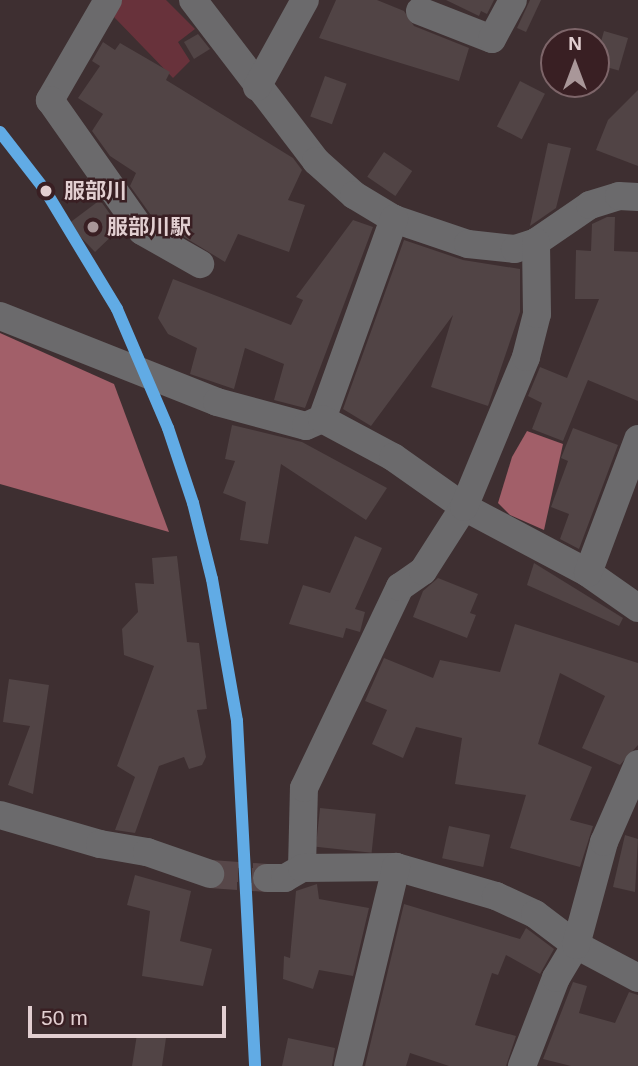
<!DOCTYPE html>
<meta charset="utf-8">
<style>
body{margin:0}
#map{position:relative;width:638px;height:1066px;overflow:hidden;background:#3e2f31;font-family:Arial,"Noto Sans JP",sans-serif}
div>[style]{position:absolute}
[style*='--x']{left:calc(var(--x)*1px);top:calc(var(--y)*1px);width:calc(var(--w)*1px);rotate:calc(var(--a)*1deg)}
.green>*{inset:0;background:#68323b}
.water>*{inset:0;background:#a25f69}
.building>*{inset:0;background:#514445;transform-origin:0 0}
.minor-tunnel>*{height:28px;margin-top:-14px;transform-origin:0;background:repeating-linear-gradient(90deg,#574749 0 28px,transparent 0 42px)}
.minor>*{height:28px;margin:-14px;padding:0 14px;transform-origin:14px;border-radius:14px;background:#6b6a6c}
.rail-1>*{height:12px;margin:-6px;padding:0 6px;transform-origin:6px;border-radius:6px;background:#61abe5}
.dots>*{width:19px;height:19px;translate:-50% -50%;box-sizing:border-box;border:4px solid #391f23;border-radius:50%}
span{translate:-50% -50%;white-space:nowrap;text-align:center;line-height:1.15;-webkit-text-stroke:5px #391f23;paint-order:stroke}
.stop-label{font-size:21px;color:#e2cfd1;font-weight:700}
.left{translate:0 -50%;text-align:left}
.poi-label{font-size:21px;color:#e2cfd1;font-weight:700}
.north{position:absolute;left:540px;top:28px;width:70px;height:70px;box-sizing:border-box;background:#391f23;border:2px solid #7d6569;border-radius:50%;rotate:0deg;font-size:19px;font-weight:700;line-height:28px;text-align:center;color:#e2cfd1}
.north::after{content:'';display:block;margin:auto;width:24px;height:32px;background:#a99799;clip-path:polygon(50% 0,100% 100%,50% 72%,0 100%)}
.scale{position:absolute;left:28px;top:1006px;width:198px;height:32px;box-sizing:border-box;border:4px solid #e2cfd1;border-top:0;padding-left:9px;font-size:21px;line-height:24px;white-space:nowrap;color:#e2cfd1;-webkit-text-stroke:5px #391f23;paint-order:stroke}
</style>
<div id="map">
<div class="green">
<div style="clip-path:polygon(122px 0,166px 0,195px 29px,178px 42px,190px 61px,173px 78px,114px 17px)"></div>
</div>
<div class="water">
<div style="clip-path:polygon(0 333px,114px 384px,169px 532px,0 484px)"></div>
<div style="clip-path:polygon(527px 431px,563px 444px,544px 530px,510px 515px,498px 503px,512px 457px)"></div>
</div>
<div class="building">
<div style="clip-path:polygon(336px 0,377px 0,404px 11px,414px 26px,469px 48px,459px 81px,319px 38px)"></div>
<div style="clip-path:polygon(446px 0,494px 0,487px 14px,481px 11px,479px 16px)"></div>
<div style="clip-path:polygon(530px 0,541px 0,526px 32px,517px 28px)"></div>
<div style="left:604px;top:31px;width:25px;height:34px;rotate:16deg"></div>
<div style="clip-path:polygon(198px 34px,210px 49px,194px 59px,184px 42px)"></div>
<div style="clip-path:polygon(103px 42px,115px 50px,120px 43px,170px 72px,166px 80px,293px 158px,302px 170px,288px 200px,305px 205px,289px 252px,238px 234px,225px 262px,153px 218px,130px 186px,136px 173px,110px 156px,92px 131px,103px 114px,78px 98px,100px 66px,92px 61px)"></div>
<div style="left:325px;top:76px;width:23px;height:43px;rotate:20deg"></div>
<div style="left:520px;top:81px;width:28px;height:51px;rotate:27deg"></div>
<div style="clip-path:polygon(638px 90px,638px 166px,596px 150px,608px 120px)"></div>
<div style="clip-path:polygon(548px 143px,571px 148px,556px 208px,530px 226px)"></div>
<div style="left:384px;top:152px;width:34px;height:30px;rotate:34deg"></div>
<div style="clip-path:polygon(100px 200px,120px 228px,95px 252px,68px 224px)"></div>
<div style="clip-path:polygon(607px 217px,615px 217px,614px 251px,638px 252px,638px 401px,588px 380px,563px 441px,532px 429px,542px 403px,528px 396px,540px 367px,567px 378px,599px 299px,575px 299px,576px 250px,591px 251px,592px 224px)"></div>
<div style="clip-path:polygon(353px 220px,373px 227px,305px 408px,274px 400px,284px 364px,245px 348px,234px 389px,190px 374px,197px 348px,168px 334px,158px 318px,173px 279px,291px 325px,303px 300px,296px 297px)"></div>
<div style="clip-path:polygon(404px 240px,463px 260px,520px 269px,520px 312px,488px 406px,431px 387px,453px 315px,371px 426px,343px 409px)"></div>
<div style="clip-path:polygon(232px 425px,302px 442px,387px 488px,366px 520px,281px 464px,268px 544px,240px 540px,246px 502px,223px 493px,235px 461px,225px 459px)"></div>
<div style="clip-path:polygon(573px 428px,618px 445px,579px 549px,560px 539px,569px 514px,551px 507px,568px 461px,561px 458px)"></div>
<div style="clip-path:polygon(355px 536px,382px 548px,355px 609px,365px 612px,360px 632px,346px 628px,343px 638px,289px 624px,303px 585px,330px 593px)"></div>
<div style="clip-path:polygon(177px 556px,187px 642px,199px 643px,207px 709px,197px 710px,206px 757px,202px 765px,189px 769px,184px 757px,159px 766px,135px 833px,115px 830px,135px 777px,117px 766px,154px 666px,124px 655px,122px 629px,138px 612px,135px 583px,154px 584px,152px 558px)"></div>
<div style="clip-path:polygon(534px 563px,623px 618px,619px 626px,527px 585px)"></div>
<div style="clip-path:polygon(438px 578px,478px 594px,470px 613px,476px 615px,467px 638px,413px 617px,423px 591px)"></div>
<div style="clip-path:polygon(515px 624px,638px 663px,638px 745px,620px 765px,582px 748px,605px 696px,560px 673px,538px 744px,592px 767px,570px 820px,593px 826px,580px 867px,510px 848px,526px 795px,455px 784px,462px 738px,416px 727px,403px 758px,372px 744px,387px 710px,365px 701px,384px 658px,433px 678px,440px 660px,500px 672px)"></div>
<div style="clip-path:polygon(9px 679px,49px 685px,33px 794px,8px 785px,30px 726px,3px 722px)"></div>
<div style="left:320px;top:808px;width:56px;height:39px;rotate:6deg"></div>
<div style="left:449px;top:826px;width:42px;height:33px;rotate:12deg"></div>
<div style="clip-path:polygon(625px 835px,638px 839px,635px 892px,613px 887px)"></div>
<div style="clip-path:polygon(135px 875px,191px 891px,180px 941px,212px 949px,203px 986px,142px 976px,150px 911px,127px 905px)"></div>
<div style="clip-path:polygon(317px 884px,319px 899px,369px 908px,353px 976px,319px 970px,313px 989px,283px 979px,284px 956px,290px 958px,296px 891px)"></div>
<div style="clip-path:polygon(404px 904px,520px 939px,526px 928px,554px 949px,540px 974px,506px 955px,498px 975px,492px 973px,475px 1025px,516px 1036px,506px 1066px,449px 1066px,410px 1053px,406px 1066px,365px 1066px)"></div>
<div style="clip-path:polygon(573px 982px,587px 986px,579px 1013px,615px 1023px,629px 992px,638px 995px,638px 1066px,571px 1066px,543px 1059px)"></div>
<div style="clip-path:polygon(137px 1034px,166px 1038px,162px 1066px,132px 1066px)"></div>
<div style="clip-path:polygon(288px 1038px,335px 1048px,332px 1066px,282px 1066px)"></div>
</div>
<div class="minor-tunnel">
<div style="--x:210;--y:874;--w:57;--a:4"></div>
</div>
<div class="minor">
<div style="--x:108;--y:0;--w:116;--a:120.1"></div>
<div style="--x:50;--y:100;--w:160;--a:54.9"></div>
<div style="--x:142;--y:231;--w:67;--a:29.6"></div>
<div style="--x:193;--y:0;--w:203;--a:52.6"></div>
<div style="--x:316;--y:161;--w:51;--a:41.8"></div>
<div style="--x:354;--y:195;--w:47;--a:31"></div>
<div style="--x:394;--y:219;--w:78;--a:18.7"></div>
<div style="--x:468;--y:244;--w:47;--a:6.1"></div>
<div style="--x:515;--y:249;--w:22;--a:-18"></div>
<div style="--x:536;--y:242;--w:65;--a:-34.4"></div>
<div style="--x:590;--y:205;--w:30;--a:-17"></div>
<div style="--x:619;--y:196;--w:19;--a:3"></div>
<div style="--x:420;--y:11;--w:77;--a:21.3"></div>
<div style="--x:492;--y:39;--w:44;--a:-61.7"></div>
<div style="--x:257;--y:87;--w:99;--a:-61.1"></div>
<div style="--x:0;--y:316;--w:233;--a:21.6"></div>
<div style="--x:217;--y:402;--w:92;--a:15.1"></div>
<div style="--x:306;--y:426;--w:17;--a:-24"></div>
<div style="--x:322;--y:419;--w:213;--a:-70.2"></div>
<div style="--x:322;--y:419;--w:81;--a:28.2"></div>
<div style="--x:393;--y:457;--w:87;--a:35.2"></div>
<div style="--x:464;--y:507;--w:140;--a:28"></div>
<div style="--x:588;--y:573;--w:61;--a:35"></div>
<div style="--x:588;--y:573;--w:143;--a:-69.5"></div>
<div style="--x:0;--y:815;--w:104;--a:16.2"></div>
<div style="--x:100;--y:844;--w:48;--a:9.7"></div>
<div style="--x:147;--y:852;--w:67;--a:19.2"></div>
<div style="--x:302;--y:868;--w:80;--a:-88.6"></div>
<div style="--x:304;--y:788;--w:223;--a:-64.5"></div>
<div style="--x:400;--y:587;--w:28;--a:-35"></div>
<div style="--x:423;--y:571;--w:76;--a:-57.4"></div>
<div style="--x:464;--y:507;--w:162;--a:-67.5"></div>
<div style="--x:526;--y:357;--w:44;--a:-75.7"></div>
<div style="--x:537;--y:314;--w:72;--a:-90.8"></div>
<div style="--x:267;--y:878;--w:18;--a:0"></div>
<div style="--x:285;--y:878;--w:20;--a:-30"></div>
<div style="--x:302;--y:868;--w:94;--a:-0.6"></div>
<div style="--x:396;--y:867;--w:104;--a:16.2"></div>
<div style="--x:496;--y:896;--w:43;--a:24.8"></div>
<div style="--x:535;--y:914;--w:51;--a:37.1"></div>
<div style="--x:576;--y:945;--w:70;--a:28"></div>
<div style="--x:348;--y:1066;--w:205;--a:-76.4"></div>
<div style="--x:522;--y:1066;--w:94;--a:-68.9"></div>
<div style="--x:556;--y:978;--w:39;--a:-59"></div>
<div style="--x:576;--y:945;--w:107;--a:-74.8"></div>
<div style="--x:604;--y:842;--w:85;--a:-66.4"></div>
</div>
<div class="rail-1">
<div style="--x:0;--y:132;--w:73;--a:52.2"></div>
<div style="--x:45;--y:190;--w:139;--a:58.8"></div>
<div style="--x:117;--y:309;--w:129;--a:66.8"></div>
<div style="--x:168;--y:428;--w:79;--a:71.6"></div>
<div style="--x:193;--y:503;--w:78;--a:76"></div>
<div style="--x:212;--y:579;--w:144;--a:80"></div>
<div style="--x:237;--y:721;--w:345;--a:87"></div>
</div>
<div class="dots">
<div style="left:46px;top:191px;background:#e2cfd1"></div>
<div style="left:93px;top:227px;background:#a99799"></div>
</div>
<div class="stop-label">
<span class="left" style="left:64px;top:191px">服部川</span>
</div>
<div class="poi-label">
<span class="left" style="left:107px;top:227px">服部川駅</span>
</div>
<div class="north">N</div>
<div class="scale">50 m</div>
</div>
